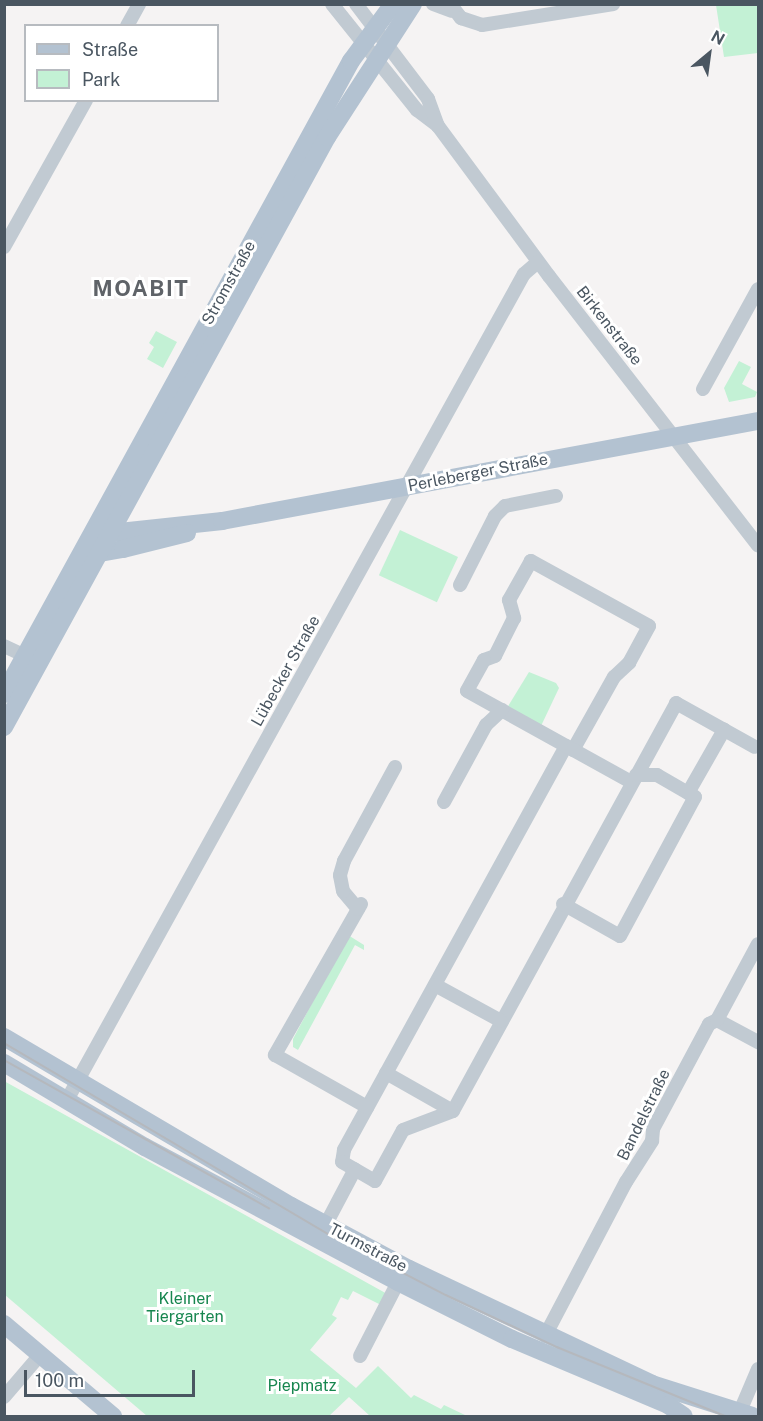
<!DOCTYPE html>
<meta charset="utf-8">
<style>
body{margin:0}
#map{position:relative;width:763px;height:1421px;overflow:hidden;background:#f5f3f3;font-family:"Public Sans",sans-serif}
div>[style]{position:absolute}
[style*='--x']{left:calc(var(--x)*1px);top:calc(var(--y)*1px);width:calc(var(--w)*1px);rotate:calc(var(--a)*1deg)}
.green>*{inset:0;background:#c3f1d5;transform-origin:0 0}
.minor>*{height:14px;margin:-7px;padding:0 7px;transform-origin:7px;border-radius:7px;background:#c1cad2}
.major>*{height:18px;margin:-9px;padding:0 9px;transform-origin:9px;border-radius:9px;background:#b3c2d1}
.tram>*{height:1.5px;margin:-0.75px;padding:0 0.75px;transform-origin:0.75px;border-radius:0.75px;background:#b5b8bd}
span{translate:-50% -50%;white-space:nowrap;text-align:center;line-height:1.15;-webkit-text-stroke:6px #fff;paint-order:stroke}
.street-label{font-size:16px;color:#4a5661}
.park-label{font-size:16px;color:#17864f}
.district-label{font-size:22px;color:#5f6368;font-weight:700;letter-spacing:1.5px}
.frame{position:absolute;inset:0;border:6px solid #4a5661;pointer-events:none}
.legend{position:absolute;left:24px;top:24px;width:195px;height:78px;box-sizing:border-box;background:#fff;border:2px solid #b7bbc0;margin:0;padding:8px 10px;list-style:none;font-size:18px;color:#4a5661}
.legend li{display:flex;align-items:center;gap:12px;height:30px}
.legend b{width:30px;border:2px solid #b7bbc0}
.north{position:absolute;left:679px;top:24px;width:60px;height:60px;-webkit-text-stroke:4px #fff;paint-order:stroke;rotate:29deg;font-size:16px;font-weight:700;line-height:24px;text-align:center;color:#4a5661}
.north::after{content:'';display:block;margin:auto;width:21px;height:27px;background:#4a5661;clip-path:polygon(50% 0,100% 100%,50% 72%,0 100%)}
.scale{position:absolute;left:24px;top:1370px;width:171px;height:27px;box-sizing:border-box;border:3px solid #4a5661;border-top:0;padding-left:8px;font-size:18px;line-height:21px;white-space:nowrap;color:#4a5661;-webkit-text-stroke:4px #fff;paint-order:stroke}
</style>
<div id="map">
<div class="green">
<div style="clip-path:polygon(716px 5px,758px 5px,758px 53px,724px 57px)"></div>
<div style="clip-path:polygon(156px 331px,177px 342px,163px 368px,147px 359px,154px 347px,149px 343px)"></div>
<div style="clip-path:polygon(739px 361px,751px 367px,742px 384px,757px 392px,755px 397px,729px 402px,724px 388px)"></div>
<div style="left:400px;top:530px;width:64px;height:50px;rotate:25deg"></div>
<div style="clip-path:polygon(529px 672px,556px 683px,559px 688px,541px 726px,507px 708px)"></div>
<div style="clip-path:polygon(348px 935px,364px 945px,364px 950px,355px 945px,298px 1050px,293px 1047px,293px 1039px)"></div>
<div style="clip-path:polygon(4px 1081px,389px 1295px,383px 1306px,353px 1291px,348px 1300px,341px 1297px,332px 1315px,337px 1318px,310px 1350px,356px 1388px,378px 1366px,411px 1398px,414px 1395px,441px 1409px,444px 1405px,465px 1415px,370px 1416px,349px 1397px,329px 1416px,147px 1416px,5px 1295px)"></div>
</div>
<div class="minor">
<div style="--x:332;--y:4;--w:136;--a:51.3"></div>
<div style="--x:417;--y:110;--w:26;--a:37"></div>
<div style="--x:438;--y:126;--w:187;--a:53.5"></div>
<div style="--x:549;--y:276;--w:341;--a:52.2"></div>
<div style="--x:356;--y:4;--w:119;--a:52.8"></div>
<div style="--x:428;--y:99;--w:29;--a:70"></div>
<div style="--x:433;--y:4;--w:20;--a:20"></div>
<div style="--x:450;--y:4;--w:18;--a:52"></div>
<div style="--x:461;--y:18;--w:22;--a:18"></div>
<div style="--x:482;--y:25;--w:133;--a:-9.1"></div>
<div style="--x:127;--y:26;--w:25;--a:-61"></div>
<div style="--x:4;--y:247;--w:168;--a:-60.8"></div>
<div style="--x:703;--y:389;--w:114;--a:-61.2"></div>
<div style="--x:460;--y:585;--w:77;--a:-63.1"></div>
<div style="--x:495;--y:516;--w:14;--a:-45"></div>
<div style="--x:505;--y:506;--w:52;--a:-11.1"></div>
<div style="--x:4;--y:646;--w:23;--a:25"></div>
<div style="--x:566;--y:746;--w:461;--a:118.8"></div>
<div style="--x:344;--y:1150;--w:12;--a:99"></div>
<div style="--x:342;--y:1162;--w:38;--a:30"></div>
<div style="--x:375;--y:1181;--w:58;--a:-61.2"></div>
<div style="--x:403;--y:1130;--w:53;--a:-20.8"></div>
<div style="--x:453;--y:1111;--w:465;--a:-61.3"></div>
<div style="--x:676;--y:703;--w:90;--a:29.1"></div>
<div style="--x:573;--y:750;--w:84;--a:-60.7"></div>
<div style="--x:614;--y:677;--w:21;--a:-43"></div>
<div style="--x:629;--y:663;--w:42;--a:-61.6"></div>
<div style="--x:649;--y:626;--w:135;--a:-151.2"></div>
<div style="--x:531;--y:561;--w:45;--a:119.4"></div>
<div style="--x:509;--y:600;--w:19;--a:74"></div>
<div style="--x:514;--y:618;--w:42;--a:116.6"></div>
<div style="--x:495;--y:656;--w:12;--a:160"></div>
<div style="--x:484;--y:660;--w:35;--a:119"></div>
<div style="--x:467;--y:691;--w:188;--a:29"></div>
<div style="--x:688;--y:793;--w:73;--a:-60.3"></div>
<div style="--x:444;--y:802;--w:88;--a:-61.4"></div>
<div style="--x:486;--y:725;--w:22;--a:-43"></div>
<div style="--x:361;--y:904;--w:174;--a:119.7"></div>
<div style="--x:275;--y:1055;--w:106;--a:29.5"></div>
<div style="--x:563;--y:904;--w:65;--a:29.3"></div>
<div style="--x:620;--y:936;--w:158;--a:-61.7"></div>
<div style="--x:695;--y:797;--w:44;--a:-149.9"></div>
<div style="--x:657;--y:775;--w:21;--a:180"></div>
<div style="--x:358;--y:909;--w:23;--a:-130"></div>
<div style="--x:343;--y:891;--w:16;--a:-101"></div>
<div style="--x:340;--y:875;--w:15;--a:-74"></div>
<div style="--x:344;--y:861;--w:107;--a:-61.5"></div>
<div style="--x:435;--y:985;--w:75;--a:28.6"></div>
<div style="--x:717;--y:1020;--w:47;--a:28.2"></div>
<div style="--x:386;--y:1073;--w:77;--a:29.6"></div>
<div style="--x:67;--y:1100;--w:944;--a:-61.05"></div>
<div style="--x:524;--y:274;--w:18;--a:-41"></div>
<div style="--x:325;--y:1226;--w:64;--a:-62.2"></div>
<div style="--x:545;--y:1336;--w:174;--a:-62.3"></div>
<div style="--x:626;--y:1182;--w:49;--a:-57.6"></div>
<div style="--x:652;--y:1141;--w:12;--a:-85"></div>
<div style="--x:653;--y:1129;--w:119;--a:-61.9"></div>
<div style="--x:709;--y:1024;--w:9;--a:-27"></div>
<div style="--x:717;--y:1020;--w:86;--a:-61.7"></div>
<div style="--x:360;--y:1356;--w:83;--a:-62.8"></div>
<div style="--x:4;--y:1397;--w:55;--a:-49.4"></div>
<div style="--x:738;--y:1416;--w:51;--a:-66.9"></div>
</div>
<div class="major">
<div style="--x:103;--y:530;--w:8;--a:23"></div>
<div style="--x:110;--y:533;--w:113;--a:-6.1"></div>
<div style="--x:222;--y:521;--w:545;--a:-10.57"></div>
<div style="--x:94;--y:549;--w:7;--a:34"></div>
<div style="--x:100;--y:553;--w:23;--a:-10"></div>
<div style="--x:123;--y:549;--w:66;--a:-14"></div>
<div style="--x:4;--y:694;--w:722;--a:-61.27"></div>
<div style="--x:351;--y:61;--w:71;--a:-53.6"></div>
<div style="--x:4;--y:727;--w:673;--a:-61.3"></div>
<div style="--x:327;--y:137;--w:158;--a:-57.1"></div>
<div style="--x:4;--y:1037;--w:333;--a:30.5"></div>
<div style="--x:291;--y:1206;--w:134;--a:28.1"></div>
<div style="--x:409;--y:1269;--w:269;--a:25.3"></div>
<div style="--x:652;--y:1384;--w:105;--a:17.7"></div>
<div style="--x:4;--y:1063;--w:164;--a:30.8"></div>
<div style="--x:145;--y:1147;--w:287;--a:28.1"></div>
<div style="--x:398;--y:1282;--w:127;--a:26.6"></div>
<div style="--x:512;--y:1339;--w:169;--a:22.9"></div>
<div style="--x:668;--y:1405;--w:19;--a:35"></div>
<div style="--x:4;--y:1324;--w:143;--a:40.2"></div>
</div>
<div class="tram">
<div style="--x:4;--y:1043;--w:381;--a:30.5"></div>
<div style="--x:332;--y:1236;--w:128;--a:27.4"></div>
<div style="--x:446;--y:1295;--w:123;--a:25.1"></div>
<div style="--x:557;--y:1347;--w:182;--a:22.3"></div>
<div style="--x:4;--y:1060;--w:304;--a:29.2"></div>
</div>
<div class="street-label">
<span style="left:229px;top:283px;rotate:-61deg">Stromstraße</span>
<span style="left:609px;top:326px;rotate:52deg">Birkenstraße</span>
<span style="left:478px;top:473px;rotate:-11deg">Perleberger Straße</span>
<span style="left:286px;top:671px;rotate:-61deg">Lübecker Straße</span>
<span style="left:644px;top:1115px;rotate:-64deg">Bandelstraße</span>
<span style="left:368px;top:1248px;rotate:28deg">Turmstraße</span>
</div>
<div class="park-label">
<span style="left:185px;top:1308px">Kleiner<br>Tiergarten</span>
<span style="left:302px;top:1386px">Piepmatz</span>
</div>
<div class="district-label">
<span style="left:141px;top:289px">MOABIT</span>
</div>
<div class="frame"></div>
<ul class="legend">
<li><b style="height:8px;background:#b3c2d1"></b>Straße</li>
<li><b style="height:16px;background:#c3f1d5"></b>Park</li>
</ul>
<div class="north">N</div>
<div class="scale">100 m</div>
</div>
